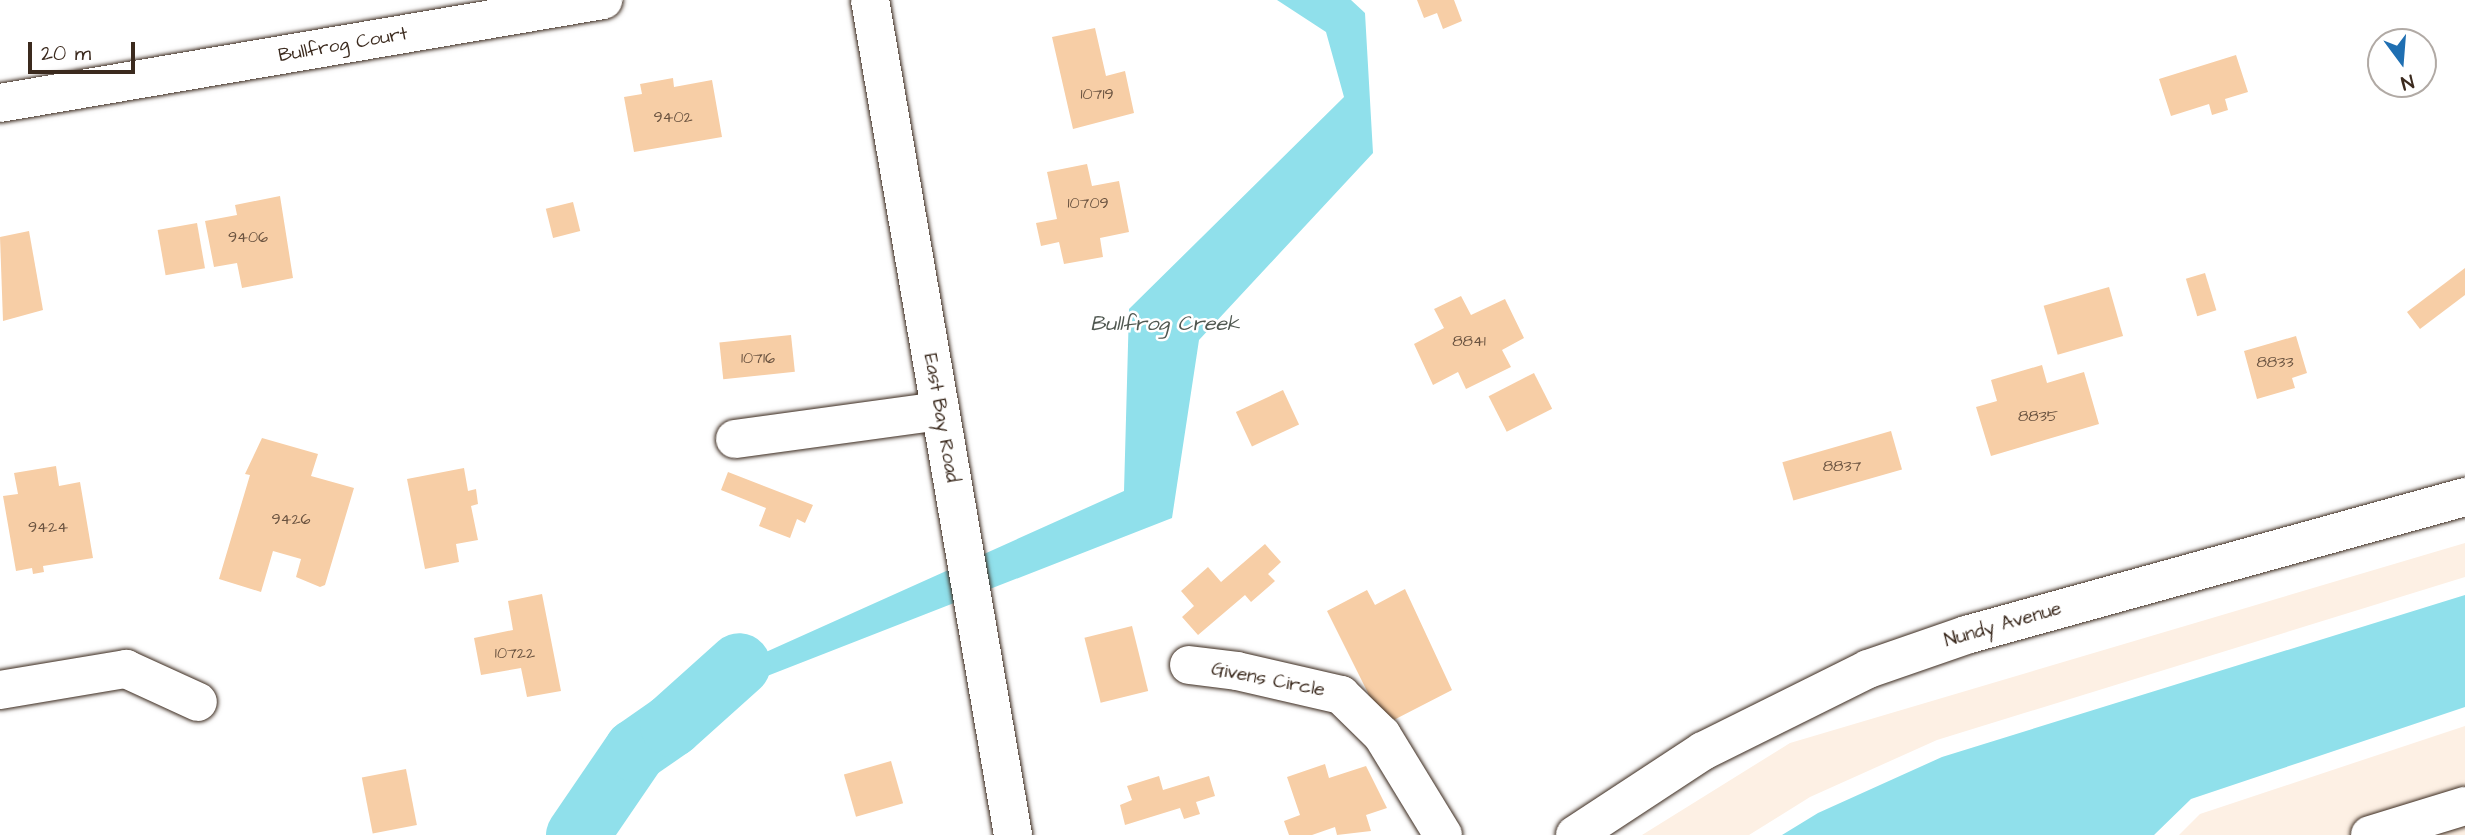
<!DOCTYPE html>
<style>
body{margin:0}
#map{position:relative;width:2465px;height:835px;overflow:hidden;background:#fff;font-family:"Architects Daughter",sans-serif}
div>[style]{position:absolute}
[style*='--x']{left:calc(var(--x)*1px);top:calc(var(--y)*1px);width:calc(var(--w)*1px);rotate:calc(var(--a)*1deg)}
.built>*{inset:0;background:#fdf0e4}
.water>*{inset:0;background:#90e0eb}
.river>*{height:63px;margin:-31.5px;padding:0 31.5px;transform-origin:31.5px;border-radius:31.5px;background:#90e0eb}
.building>*{inset:0;background:#f7cea6;transform-origin:0 0}
.roads{filter:drop-shadow(0 0 2px #3b2a1e) drop-shadow(0 0 2px #3b2a1e)}
.minor>*{height:38px;margin:-19px;padding:0 19px;transform-origin:19px;border-radius:19px;background:#fff}
span{translate:-50% -50%;white-space:nowrap;text-align:center;line-height:1.15;-webkit-text-stroke:5px #fff;paint-order:stroke}
.number-label{font-size:16px;color:#6a5340}
.number-label span{-webkit-text-stroke-width:0}
.street-label{font-size:19px;color:#3b2a1e}
.water-label{font-size:21px;color:#505851;font-style:italic}
.north{position:absolute;left:2367px;top:28px;width:70px;height:70px;box-sizing:border-box;background:#fff;border:2px solid #b1aaa5;border-radius:50%;rotate:164deg;font-size:19px;font-weight:700;line-height:28px;text-align:center;color:#3b2a1e}
.north::after{content:'';display:block;margin:auto;width:24px;height:32px;background:#1f6fb2;clip-path:polygon(50% 0,100% 100%,50% 72%,0 100%)}
.scale{position:absolute;left:28px;top:42px;width:107px;height:32px;box-sizing:border-box;border:4px solid #3b2a1e;border-top:0;padding-left:9px;font-size:21px;line-height:24px;white-space:nowrap;color:#3b2a1e;-webkit-text-stroke:5px #fff;paint-order:stroke}
</style>
<div id="map">
<div class="built">
<div style="clip-path:polygon(2465px 543px,2465px 577px,1937px 740px,1810px 797px,1749px 835px,1642px 835px,1790px 743px)"></div>
<div style="clip-path:polygon(2465px 726px,2465px 835px,2179px 835px,2200px 814px)"></div>
</div>
<div class="water">
<div style="clip-path:polygon(1277px 0,1351px 0,1365px 13px,1373px 153px,1199px 340px,1172px 518px,734px 689px,739px 664px,1124px 491px,1129px 309px,1344px 97px,1326px 32px)"></div>
<div style="clip-path:polygon(2465px 595px,2465px 707px,2191px 799px,2154px 835px,1782px 835px,1818px 813px,1942px 757px)"></div>
</div>
<div class="river">
<div style="--x:577;--y:835;--w:103;--a:-55.7"></div>
<div style="--x:635;--y:750;--w:44;--a:-34.8"></div>
<div style="--x:671;--y:725;--w:91;--a:-41.9"></div>
</div>
<div class="building">
<div style="clip-path:polygon(1417px 0,1454px 0,1462px 21px,1443px 29px,1437px 13px,1424px 18px)"></div>
<div style="clip-path:polygon(1095px 28px,1106px 76px,1125px 71px,1134px 113px,1073px 129px,1052px 37px)"></div>
<div style="clip-path:polygon(2236px 55px,2248px 92px,2225px 99px,2228px 110px,2212px 115px,2209px 104px,2171px 116px,2159px 79px)"></div>
<div style="clip-path:polygon(673px 78px,674px 87px,712px 80px,722px 137px,634px 152px,624px 97px,642px 94px,640px 84px)"></div>
<div style="clip-path:polygon(1087px 164px,1092px 186px,1119px 181px,1129px 232px,1100px 238px,1103px 257px,1064px 264px,1059px 242px,1041px 246px,1036px 223px,1057px 219px,1047px 172px)"></div>
<div style="clip-path:polygon(280px 196px,293px 278px,242px 288px,237px 263px,214px 267px,205px 221px,237px 215px,235px 205px)"></div>
<div style="left:573px;top:202px;width:30px;height:28px;rotate:76deg"></div>
<div style="left:197px;top:223px;width:46px;height:40px;rotate:80deg"></div>
<div style="clip-path:polygon(29px 231px,43px 310px,3px 321px,0 237px)"></div>
<div style="clip-path:polygon(2465px 268px,2465px 295px,2420px 329px,2407px 312px)"></div>
<div style="left:2205px;top:273px;width:39px;height:20px;rotate:73deg"></div>
<div style="left:2109px;top:287px;width:51px;height:68px;rotate:74deg"></div>
<div style="clip-path:polygon(1461px 296px,1471px 315px,1505px 299px,1524px 338px,1502px 350px,1511px 367px,1466px 389px,1458px 372px,1433px 385px,1414px 344px,1444px 328px,1434px 309px)"></div>
<div style="left:791px;top:335px;width:37px;height:72px;rotate:84deg"></div>
<div style="clip-path:polygon(2296px 336px,2307px 373px,2292px 378px,2295px 388px,2257px 399px,2244px 351px)"></div>
<div style="clip-path:polygon(2042px 365px,2047px 383px,2084px 372px,2099px 424px,1991px 456px,1976px 407px,1997px 401px,1991px 380px)"></div>
<div style="left:1534px;top:373px;width:40px;height:51px;rotate:63deg"></div>
<div style="left:1283px;top:390px;width:38px;height:52px;rotate:65deg"></div>
<div style="left:1891px;top:431px;width:40px;height:113px;rotate:74deg"></div>
<div style="clip-path:polygon(262px 438px,318px 454px,311px 476px,354px 488px,325px 585px,320px 587px,296px 577px,301px 559px,273px 551px,261px 592px,219px 579px,250px 475px,245px 474px)"></div>
<div style="clip-path:polygon(56px 466px,59px 486px,80px 482px,93px 558px,43px 566px,44px 572px,33px 574px,32px 568px,16px 571px,3px 496px,18px 494px,14px 473px)"></div>
<div style="clip-path:polygon(464px 468px,468px 491px,476px 489px,478px 504px,471px 506px,478px 540px,456px 544px,459px 562px,425px 569px,407px 479px)"></div>
<div style="clip-path:polygon(728px 472px,813px 505px,805px 523px,797px 519px,790px 538px,759px 526px,766px 508px,721px 490px)"></div>
<div style="clip-path:polygon(1265px 544px,1281px 562px,1268px 574px,1275px 581px,1251px 602px,1245px 595px,1198px 635px,1182px 617px,1194px 606px,1181px 591px,1208px 567px,1221px 582px)"></div>
<div style="clip-path:polygon(1405px 589px,1452px 690px,1384px 725px,1327px 611px,1367px 590px,1375px 605px)"></div>
<div style="clip-path:polygon(542px 594px,561px 691px,527px 697px,521px 668px,481px 675px,474px 638px,513px 630px,508px 601px)"></div>
<div style="left:1132px;top:626px;width:67px;height:49px;rotate:76deg"></div>
<div style="left:891px;top:761px;width:44px;height:49px;rotate:74deg"></div>
<div style="clip-path:polygon(1325px 764px,1329px 778px,1366px 766px,1387px 808px,1366px 815px,1371px 831px,1337px 835px,1335px 827px,1312px 835px,1289px 835px,1284px 821px,1300px 815px,1287px 777px)"></div>
<div style="left:406px;top:769px;width:57px;height:45px;rotate:79deg"></div>
<div style="clip-path:polygon(1159px 776px,1163px 790px,1209px 776px,1215px 796px,1196px 802px,1200px 814px,1184px 819px,1180px 808px,1125px 825px,1120px 805px,1132px 800px,1127px 786px)"></div>
</div>
<div class="roads">
<div class="minor">
<div style="--x:870;--y:0;--w:847;--a:80.28"></div>
<div style="--x:0;--y:103;--w:612;--a:-9.69"></div>
<div style="--x:735;--y:439;--w:207;--a:-7.8"></div>
<div style="--x:1189;--y:665;--w:48;--a:7.1"></div>
<div style="--x:1237;--y:671;--w:107;--a:13"></div>
<div style="--x:1341;--y:695;--w:57;--a:44.3"></div>
<div style="--x:1382;--y:735;--w:117;--a:58.6"></div>
<div style="--x:0;--y:690;--w:128;--a:-9.5"></div>
<div style="--x:126;--y:669;--w:79;--a:24.6"></div>
<div style="--x:1575;--y:835;--w:153;--a:-33.3"></div>
<div style="--x:1703;--y:751;--w:184;--a:-26.4"></div>
<div style="--x:1868;--y:669;--w:104;--a:-19.1"></div>
<div style="--x:1966;--y:635;--w:518;--a:-15.46"></div>
<div style="--x:2370;--y:835;--w:99;--a:-17"></div>
</div>
</div>
<div class="number-label">
<span style="left:1097px;top:94px">10719</span>
<span style="left:673px;top:117px">9402</span>
<span style="left:1088px;top:203px">10709</span>
<span style="left:248px;top:237px">9406</span>
<span style="left:1469px;top:341px">8841</span>
<span style="left:758px;top:358px">10716</span>
<span style="left:2275px;top:362px">8833</span>
<span style="left:2038px;top:416px">8835</span>
<span style="left:1842px;top:466px">8837</span>
<span style="left:291px;top:519px">9426</span>
<span style="left:48px;top:527px">9424</span>
<span style="left:515px;top:653px">10722</span>
</div>
<div class="street-label">
<span style="left:343px;top:45px;rotate:-10deg">Bullfrog Court</span>
<span style="left:941px;top:418px;rotate:80deg">East Bay Road</span>
<span style="left:2003px;top:625px;rotate:-16deg">Nundy Avenue</span>
<span style="left:1268px;top:680px;rotate:11deg">Givens Circle</span>
</div>
<div class="water-label">
<span style="left:1165px;top:324px">Bullfrog Creek</span>
</div>
<div class="north">N</div>
<div class="scale">20 m</div>
</div>
